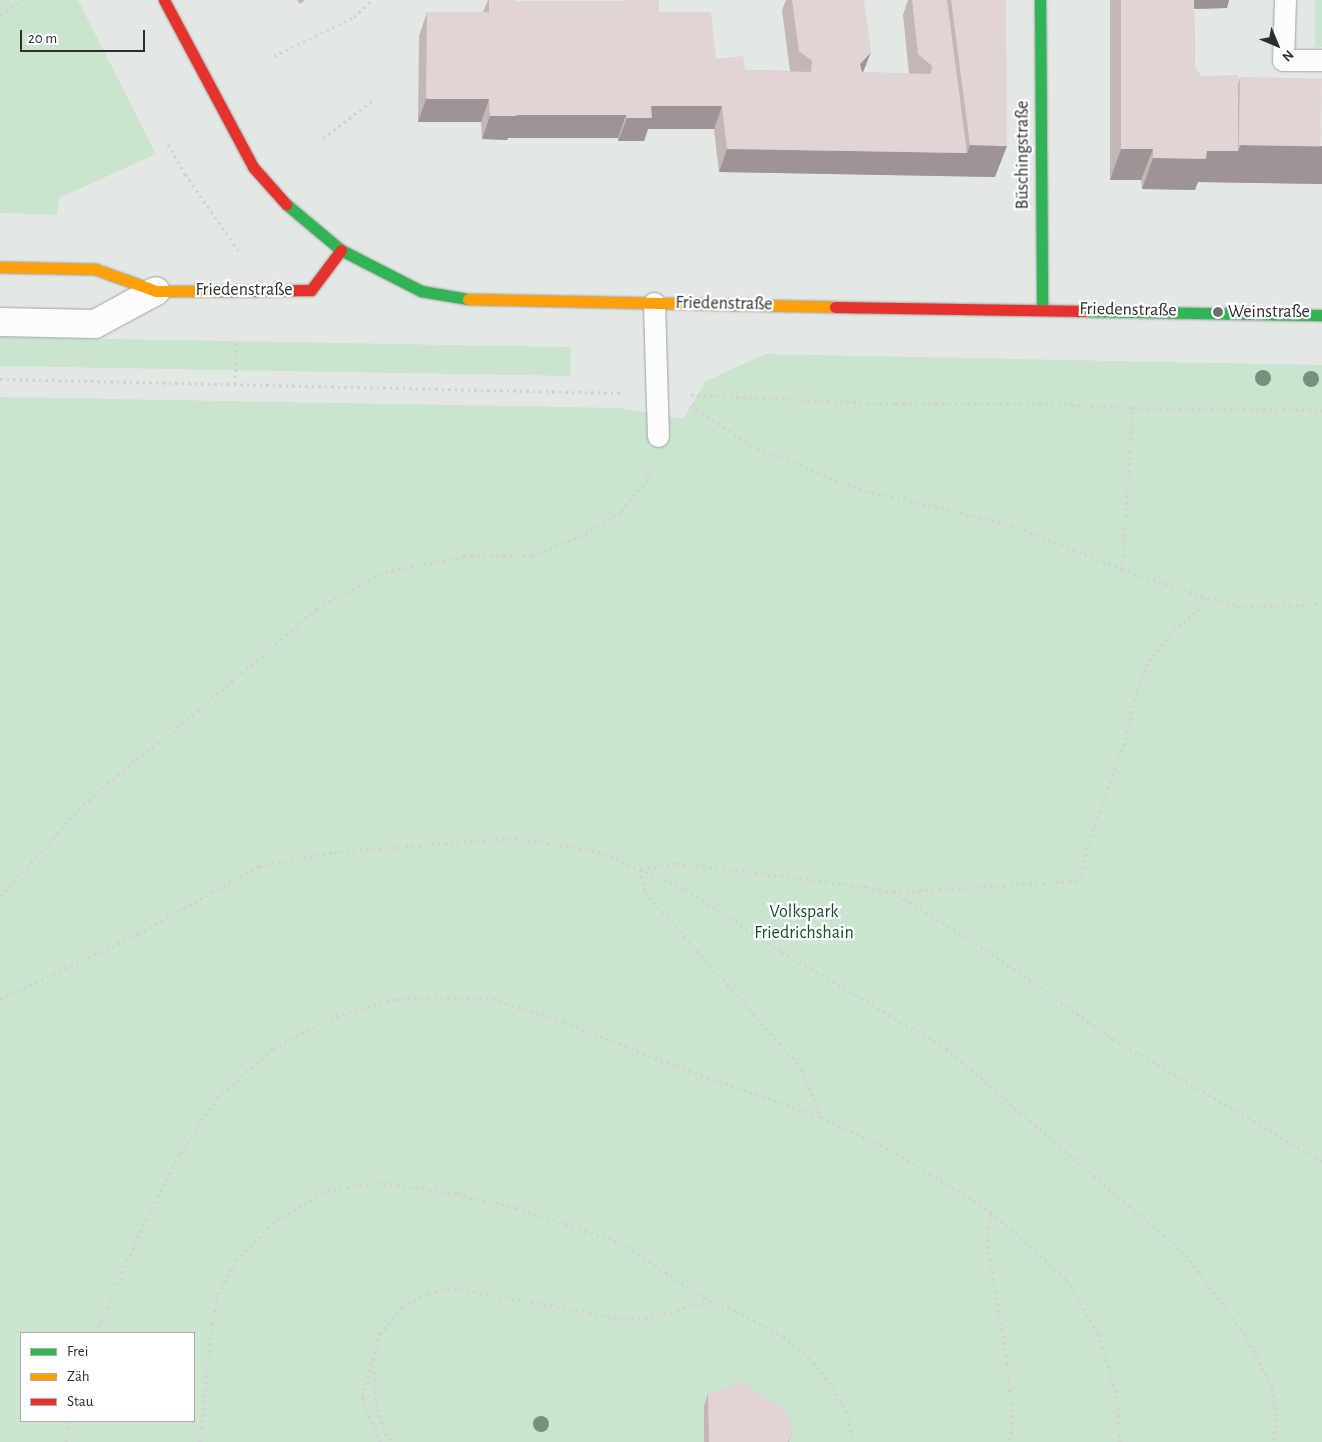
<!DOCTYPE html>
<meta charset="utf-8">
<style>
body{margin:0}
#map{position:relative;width:1322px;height:1442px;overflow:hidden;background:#e4e8e5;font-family:"Alegreya Sans",sans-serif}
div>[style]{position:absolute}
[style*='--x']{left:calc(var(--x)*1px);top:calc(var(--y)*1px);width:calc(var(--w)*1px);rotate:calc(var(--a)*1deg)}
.green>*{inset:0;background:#cae4d0;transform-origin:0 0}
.path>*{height:3px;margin-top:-1.5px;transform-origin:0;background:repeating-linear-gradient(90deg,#d1d2d1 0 2.5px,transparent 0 6.5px)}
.roads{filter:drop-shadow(0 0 1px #a1a4a2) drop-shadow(0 0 1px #a1a4a2)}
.lane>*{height:21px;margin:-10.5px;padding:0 10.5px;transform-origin:10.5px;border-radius:10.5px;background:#fbfcfb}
.street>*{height:28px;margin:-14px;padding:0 14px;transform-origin:14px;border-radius:14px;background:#fbfcfb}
.fast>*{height:11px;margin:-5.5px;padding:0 5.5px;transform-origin:5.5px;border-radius:5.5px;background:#30b455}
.slow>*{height:11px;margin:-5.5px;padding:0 5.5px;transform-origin:5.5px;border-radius:5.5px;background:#ff9f0a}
.jam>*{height:11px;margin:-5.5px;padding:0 5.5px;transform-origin:5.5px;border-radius:5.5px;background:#e5322d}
.trees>*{width:16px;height:16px;margin:-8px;border-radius:50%;background:#73937e}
.wall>*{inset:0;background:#c2b6b7}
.shaded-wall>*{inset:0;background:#9e9495}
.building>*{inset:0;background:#e1d4d5;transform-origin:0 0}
.dots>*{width:14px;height:14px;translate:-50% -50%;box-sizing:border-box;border:2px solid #fff;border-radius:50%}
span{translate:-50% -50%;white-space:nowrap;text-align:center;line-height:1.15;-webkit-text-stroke:4.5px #fff;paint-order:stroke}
.street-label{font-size:18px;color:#2c2f2d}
.poi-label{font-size:18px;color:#2c2f2d}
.left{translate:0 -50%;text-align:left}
.park-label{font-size:18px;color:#164d29}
.legend{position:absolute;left:20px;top:1332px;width:175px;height:90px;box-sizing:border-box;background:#fff;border:1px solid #abacab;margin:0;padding:6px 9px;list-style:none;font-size:15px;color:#2c2f2d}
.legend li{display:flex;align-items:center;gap:10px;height:25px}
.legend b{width:25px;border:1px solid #abacab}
.north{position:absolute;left:1252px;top:20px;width:50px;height:50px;-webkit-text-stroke:4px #fff;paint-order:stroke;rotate:135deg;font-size:14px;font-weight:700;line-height:20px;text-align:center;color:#2c2f2d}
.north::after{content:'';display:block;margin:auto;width:18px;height:22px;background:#2c2f2d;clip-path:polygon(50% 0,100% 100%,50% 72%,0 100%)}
.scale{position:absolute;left:20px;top:30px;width:125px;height:22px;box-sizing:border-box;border:2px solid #2c2f2d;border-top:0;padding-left:6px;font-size:15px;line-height:18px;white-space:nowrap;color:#2c2f2d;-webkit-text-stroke:4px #fff;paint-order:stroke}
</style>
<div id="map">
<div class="green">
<div style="clip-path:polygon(0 0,78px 0,156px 154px,59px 198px,57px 215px,0 213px)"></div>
<div style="left:1315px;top:0;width:7px;height:47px"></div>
<div style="left:0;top:337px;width:571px;height:29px;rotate:1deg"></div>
<div style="clip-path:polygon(evenodd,765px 354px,1322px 365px,1322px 1442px,0 1442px,0 397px,619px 408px,683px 419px,706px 381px,765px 354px,21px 1333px,194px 1333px,194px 1421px,21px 1421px,21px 1333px)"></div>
</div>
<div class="path">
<div style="--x:0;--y:15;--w:27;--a:-34"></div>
<div style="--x:274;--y:56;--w:89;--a:-26"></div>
<div style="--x:354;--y:17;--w:25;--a:-43"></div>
<div style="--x:323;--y:138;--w:61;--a:-37.1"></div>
<div style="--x:168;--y:144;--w:34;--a:60"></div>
<div style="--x:185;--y:174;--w:94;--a:55"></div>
<div style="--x:0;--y:379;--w:624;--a:1.29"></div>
<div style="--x:235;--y:384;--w:43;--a:-87.3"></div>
<div style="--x:691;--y:395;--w:205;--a:2.5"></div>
<div style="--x:896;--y:404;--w:149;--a:-0.4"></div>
<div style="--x:1045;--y:403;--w:88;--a:3.3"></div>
<div style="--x:1133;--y:408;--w:189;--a:0.6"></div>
<div style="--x:690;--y:406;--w:79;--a:32.1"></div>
<div style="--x:757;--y:448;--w:110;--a:21.9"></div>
<div style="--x:859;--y:489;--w:157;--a:13.2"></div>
<div style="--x:1012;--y:525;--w:118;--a:21.8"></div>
<div style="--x:1122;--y:569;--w:77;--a:18.9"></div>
<div style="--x:1195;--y:594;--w:51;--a:14.9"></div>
<div style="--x:1244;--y:607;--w:78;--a:-2.2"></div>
<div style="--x:1122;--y:569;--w:161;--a:-86.1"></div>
<div style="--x:640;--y:869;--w:24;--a:78"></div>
<div style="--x:645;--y:892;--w:237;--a:48.4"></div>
<div style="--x:802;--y:1069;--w:52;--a:68.4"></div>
<div style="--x:641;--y:869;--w:36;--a:-9"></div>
<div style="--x:677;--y:863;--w:191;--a:7.2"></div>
<div style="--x:866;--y:887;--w:26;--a:11"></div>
<div style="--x:892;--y:892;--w:91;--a:31.1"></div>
<div style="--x:970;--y:939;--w:167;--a:35"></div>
<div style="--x:1107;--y:1035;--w:249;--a:30.4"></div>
<div style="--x:893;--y:892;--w:186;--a:-3.4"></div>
<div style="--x:1079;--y:881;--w:52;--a:-75.4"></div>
<div style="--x:1092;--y:831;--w:92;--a:-69.6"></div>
<div style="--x:1124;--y:745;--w:57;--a:-76.7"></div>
<div style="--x:1137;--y:690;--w:31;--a:-68"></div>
<div style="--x:1149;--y:661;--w:39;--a:-52"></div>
<div style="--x:1173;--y:630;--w:31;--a:-37"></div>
<div style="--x:1198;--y:611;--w:16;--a:-75"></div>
<div style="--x:0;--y:896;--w:123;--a:-47.6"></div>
<div style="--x:83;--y:805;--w:70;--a:-41"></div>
<div style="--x:136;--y:759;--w:64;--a:-37.4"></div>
<div style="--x:187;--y:720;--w:172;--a:-40.7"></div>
<div style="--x:317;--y:608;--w:77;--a:-27.9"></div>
<div style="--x:385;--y:572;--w:81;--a:-11.4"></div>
<div style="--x:464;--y:556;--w:67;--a:-0.9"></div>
<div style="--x:531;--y:555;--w:52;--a:-20.2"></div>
<div style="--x:580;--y:537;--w:49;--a:-32.4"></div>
<div style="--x:621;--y:511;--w:40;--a:-49"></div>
<div style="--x:647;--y:481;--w:14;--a:-78"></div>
<div style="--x:0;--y:999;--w:153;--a:-25.2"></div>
<div style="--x:138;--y:934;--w:139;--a:-29.3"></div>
<div style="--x:259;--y:866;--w:76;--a:-10.6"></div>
<div style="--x:334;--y:852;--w:182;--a:-4.4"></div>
<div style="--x:515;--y:838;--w:84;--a:8.9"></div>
<div style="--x:598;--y:851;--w:96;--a:23.4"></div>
<div style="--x:686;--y:889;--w:115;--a:33.3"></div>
<div style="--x:782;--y:952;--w:190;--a:30.3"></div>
<div style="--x:946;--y:1048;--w:317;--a:40.8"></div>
<div style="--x:1186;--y:1255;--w:104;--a:54"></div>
<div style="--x:1247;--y:1339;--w:54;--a:62.5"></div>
<div style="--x:1272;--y:1387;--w:31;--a:83"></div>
<div style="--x:1276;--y:1418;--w:24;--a:97"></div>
<div style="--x:991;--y:1213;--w:26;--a:99"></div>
<div style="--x:987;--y:1239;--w:126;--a:80.8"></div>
<div style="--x:1007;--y:1363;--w:62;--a:84.5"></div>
<div style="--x:1013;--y:1425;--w:17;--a:103"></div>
<div style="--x:96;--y:1333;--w:110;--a:-66.5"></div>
<div style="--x:140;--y:1232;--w:89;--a:-63.1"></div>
<div style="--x:180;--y:1153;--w:66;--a:-56.1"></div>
<div style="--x:217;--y:1098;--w:74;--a:-41.2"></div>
<div style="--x:273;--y:1049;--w:65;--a:-28.5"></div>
<div style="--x:330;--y:1018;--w:68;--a:-16.3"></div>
<div style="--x:395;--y:999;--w:39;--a:-3"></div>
<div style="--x:434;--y:997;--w:59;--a:1.9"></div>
<div style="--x:493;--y:999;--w:75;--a:17.9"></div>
<div style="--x:564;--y:1022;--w:120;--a:21.4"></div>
<div style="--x:676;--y:1066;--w:154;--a:19.4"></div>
<div style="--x:821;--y:1117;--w:83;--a:25.6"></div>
<div style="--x:896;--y:1153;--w:112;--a:31.8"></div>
<div style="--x:991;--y:1212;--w:102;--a:41.8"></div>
<div style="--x:1067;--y:1280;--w:62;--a:60.1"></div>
<div style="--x:1098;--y:1334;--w:64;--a:72.7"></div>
<div style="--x:1117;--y:1395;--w:47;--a:86.3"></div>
<div style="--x:373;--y:1359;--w:43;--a:86"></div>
<div style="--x:376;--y:1402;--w:32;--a:74"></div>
<div style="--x:385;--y:1433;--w:11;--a:52"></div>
<div style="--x:66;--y:1442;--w:21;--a:-85"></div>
<div style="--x:200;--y:1442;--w:119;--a:-84.2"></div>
<div style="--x:212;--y:1324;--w:31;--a:-79"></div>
<div style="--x:218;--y:1294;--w:38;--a:-61"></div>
<div style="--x:236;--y:1261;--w:57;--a:-45.7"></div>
<div style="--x:276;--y:1220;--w:59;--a:-29.6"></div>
<div style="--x:327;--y:1191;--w:51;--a:-10.2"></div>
<div style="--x:377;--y:1182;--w:81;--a:8.5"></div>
<div style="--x:457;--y:1194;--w:61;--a:13.3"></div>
<div style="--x:516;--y:1208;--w:97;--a:18.1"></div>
<div style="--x:608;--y:1238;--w:28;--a:26"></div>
<div style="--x:633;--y:1250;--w:92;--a:33.9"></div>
<div style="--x:380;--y:1442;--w:48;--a:-111.8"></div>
<div style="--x:362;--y:1397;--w:66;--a:-74.1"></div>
<div style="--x:380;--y:1334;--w:35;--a:-51"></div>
<div style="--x:402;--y:1307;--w:30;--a:-28"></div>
<div style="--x:428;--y:1293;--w:26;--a:-11"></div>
<div style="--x:454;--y:1288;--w:174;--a:10.3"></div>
<div style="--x:625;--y:1319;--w:20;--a:0"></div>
<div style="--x:645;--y:1319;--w:66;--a:-15.7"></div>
<div style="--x:709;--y:1301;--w:29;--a:20"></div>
<div style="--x:736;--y:1311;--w:53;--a:28"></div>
<div style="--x:783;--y:1336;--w:40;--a:41"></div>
<div style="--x:813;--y:1362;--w:39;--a:53"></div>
<div style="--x:836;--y:1393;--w:26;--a:61"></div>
<div style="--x:849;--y:1416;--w:26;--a:83"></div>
</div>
<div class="roads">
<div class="lane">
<div style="--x:1285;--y:0;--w:60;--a:91.9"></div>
<div style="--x:1283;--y:60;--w:39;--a:0"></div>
<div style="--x:654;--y:303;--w:133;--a:88.3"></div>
</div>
<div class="street">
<div style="--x:0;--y:322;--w:95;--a:1.2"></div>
<div style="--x:95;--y:324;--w:69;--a:-28.4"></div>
</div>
<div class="fast">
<div style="--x:1040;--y:0;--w:309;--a:89.6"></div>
<div style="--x:286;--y:204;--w:72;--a:39.9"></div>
<div style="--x:341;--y:250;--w:90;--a:27.1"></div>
<div style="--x:421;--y:291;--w:48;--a:9.7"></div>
<div style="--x:1085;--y:311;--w:237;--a:1"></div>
</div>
<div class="slow">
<div style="--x:0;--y:267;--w:95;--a:1.2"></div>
<div style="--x:95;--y:269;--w:65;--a:19.8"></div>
<div style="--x:156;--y:291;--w:68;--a:0"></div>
<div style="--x:468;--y:299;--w:367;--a:1.2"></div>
</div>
<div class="jam">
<div style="--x:164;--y:0;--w:189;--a:61.9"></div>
<div style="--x:253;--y:167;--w:50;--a:48.3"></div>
<div style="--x:224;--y:291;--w:87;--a:-0.7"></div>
<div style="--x:311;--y:290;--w:50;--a:-53.1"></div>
<div style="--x:835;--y:307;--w:250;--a:0.9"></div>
</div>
</div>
<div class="trees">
<div style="left:1263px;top:378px"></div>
<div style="left:1311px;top:379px"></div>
<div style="left:541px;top:1424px"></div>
</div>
<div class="wall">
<div style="clip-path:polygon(297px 0,305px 0,300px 4px)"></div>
<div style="clip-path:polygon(488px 0,516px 0,516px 1px,626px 1px,626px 0,659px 0,659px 12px,716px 59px,745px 70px,790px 71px,782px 10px,786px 0,864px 0,863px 72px,909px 74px,903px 15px,908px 0,1006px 0,995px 177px,719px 172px,714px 129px,648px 129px,644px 141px,618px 141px,618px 138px,508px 138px,507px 140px,482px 139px,481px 122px,418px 122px,419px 36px,427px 12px,483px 12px)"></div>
<div style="clip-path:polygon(1110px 0,1229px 0,1227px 8px,1194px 9px,1195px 69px,1201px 76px,1238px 84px,1240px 77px,1322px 184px,1198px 182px,1195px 190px,1142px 189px,1141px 180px,1110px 180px)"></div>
<div style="clip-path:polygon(708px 1393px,792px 1433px,789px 1442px,704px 1442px,704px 1406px)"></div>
</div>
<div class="shaded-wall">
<div style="clip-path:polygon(1189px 0,1229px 0,1227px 8px,1191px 9px)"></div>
<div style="clip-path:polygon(871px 52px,862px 75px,860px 64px)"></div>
<div style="clip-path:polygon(426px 99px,489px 99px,481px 122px,418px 122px)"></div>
<div style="clip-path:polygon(651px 106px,722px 106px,714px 129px,648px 129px,644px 141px,618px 141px,627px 118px)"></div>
<div style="clip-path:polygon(517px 115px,626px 115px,618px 138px,508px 138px,507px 140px,482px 139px,490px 116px)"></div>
<div style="clip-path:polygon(970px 145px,1007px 146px,995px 177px,719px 172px,727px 149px,967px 153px)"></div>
<div style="clip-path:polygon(1241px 145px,1322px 146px,1322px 184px,1198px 182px,1195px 190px,1142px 189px,1153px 158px,1207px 151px,1238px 151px)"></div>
<div style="clip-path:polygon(1121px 149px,1153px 149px,1141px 180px,1110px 180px)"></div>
</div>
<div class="building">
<div style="clip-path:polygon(489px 0,516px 0,516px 1px,627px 1px,627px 0,659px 0,659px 12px,711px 12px,716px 59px,743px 56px,745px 70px,811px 72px,812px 61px,799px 51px,792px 0,864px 0,871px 52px,860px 64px,862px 72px,931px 74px,932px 66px,918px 54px,912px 0,947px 0,967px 153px,727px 149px,722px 106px,651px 106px,652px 118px,627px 118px,626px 115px,517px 115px,516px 116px,490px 116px,489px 99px,426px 99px,427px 12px,489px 12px)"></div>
<div style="clip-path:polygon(951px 0,1006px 0,1007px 146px,970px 145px)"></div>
<div style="clip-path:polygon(1121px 0,1194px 0,1195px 69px,1201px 76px,1238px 75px,1238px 151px,1207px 151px,1206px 159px,1153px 158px,1153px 149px,1121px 149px)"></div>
<div style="left:1240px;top:77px;width:82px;height:68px;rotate:1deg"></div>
<div style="clip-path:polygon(742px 1382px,790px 1414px,792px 1433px,788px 1442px,709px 1442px,708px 1393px)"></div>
</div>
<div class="dots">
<div style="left:1218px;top:312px;background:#6c706d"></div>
</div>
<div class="street-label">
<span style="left:1023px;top:155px;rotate:-90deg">Büschingstraße</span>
<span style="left:244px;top:290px">Friedenstraße</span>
<span style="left:724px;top:304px;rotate:1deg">Friedenstraße</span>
<span style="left:1128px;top:310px;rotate:1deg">Friedenstraße</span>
</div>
<div class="poi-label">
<span class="left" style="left:1228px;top:312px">Weinstraße</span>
</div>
<div class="park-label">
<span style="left:804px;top:923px">Volkspark<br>Friedrichshain</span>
</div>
<ul class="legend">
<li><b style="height:6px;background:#30b455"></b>Frei</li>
<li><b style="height:6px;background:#ff9f0a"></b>Zäh</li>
<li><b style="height:6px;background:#e5322d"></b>Stau</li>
</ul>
<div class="north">N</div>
<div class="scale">20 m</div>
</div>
